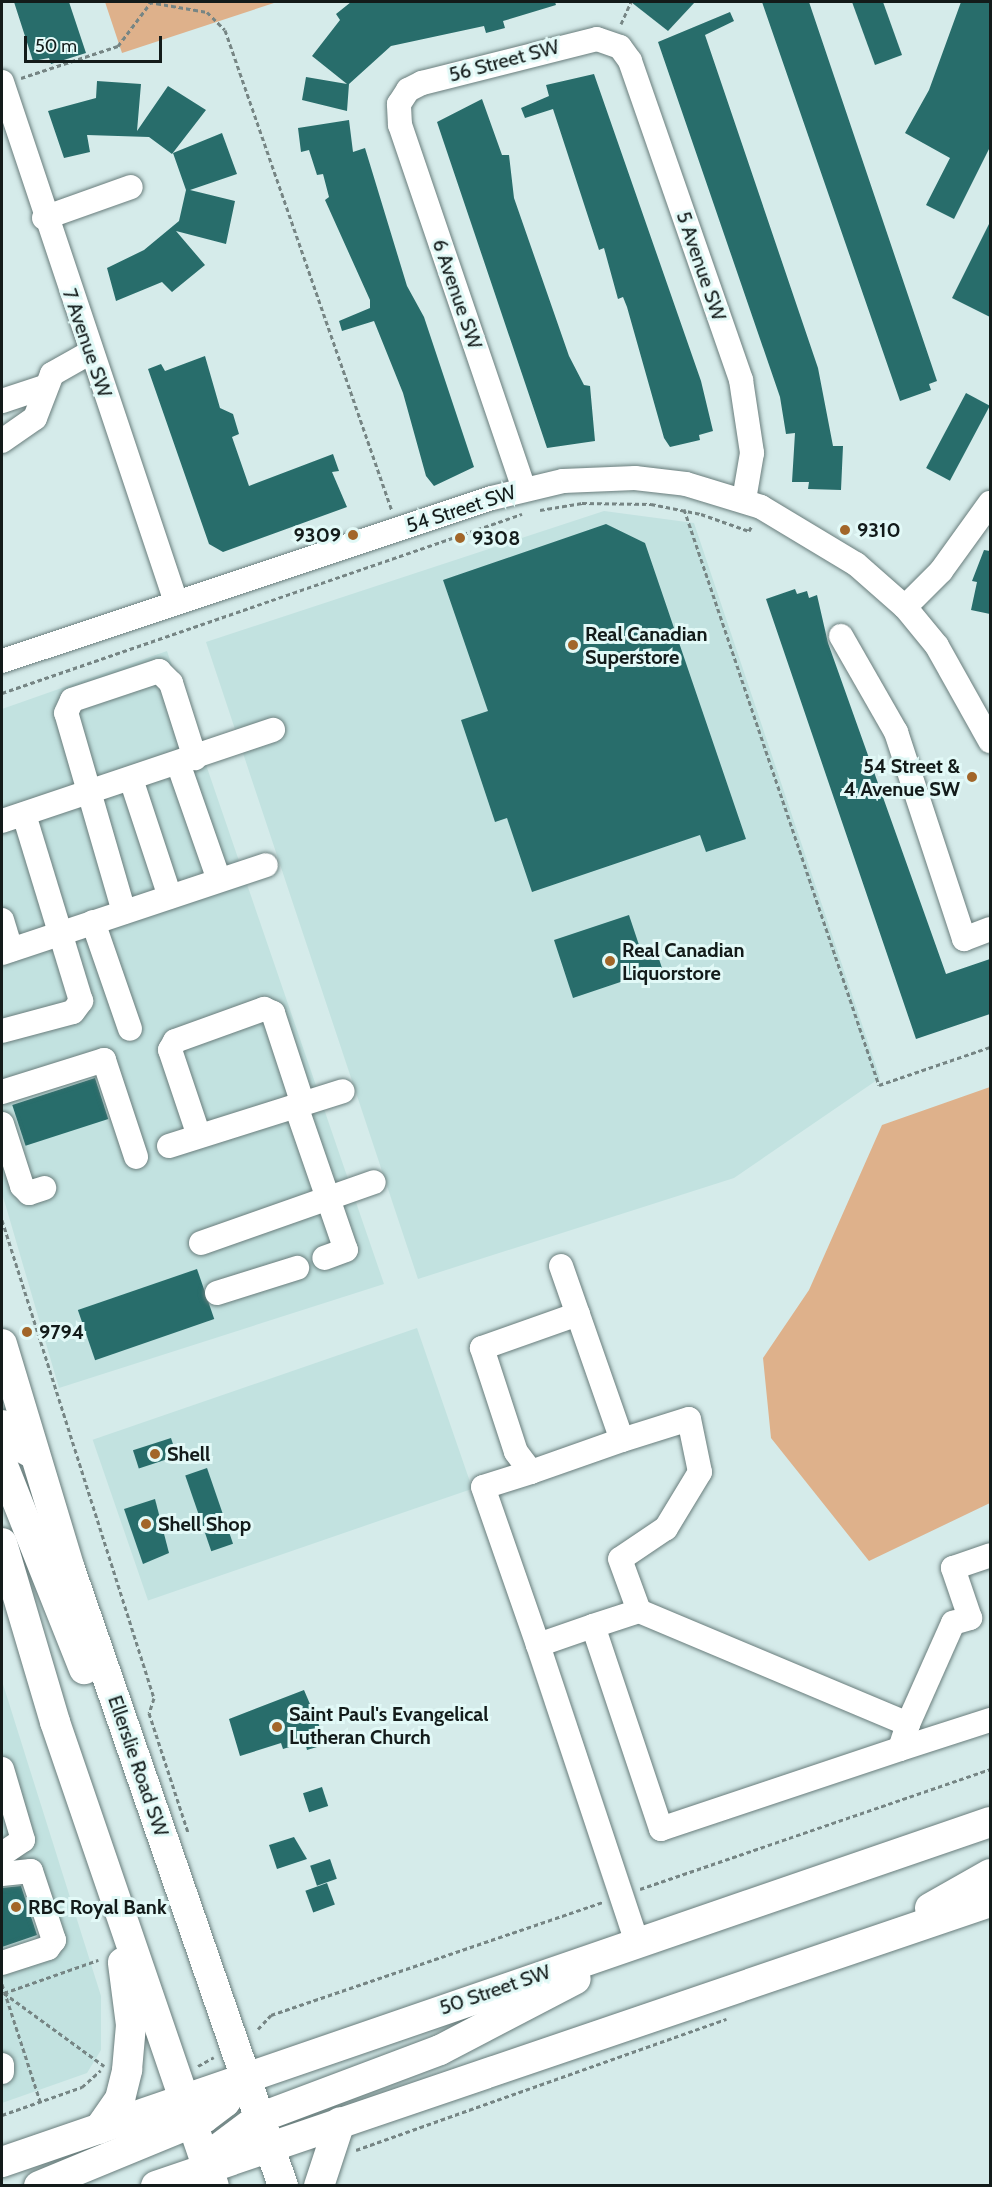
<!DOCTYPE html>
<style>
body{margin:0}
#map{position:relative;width:992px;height:2187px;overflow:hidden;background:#d5ebea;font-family:Cabin,sans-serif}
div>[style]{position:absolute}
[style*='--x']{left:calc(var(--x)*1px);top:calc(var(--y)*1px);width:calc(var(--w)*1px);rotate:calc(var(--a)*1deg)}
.built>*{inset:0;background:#c2e2e0;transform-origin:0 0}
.green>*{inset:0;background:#deb18b}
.building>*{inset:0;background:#286d6b;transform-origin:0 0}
.path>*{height:3px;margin-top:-1.5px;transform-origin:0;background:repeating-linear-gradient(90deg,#768584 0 4.5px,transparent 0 7.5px)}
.roads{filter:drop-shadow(0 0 2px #697d7c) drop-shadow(0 0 2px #697d7c)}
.minor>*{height:24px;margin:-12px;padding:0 12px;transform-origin:12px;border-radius:12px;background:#fff}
.major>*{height:30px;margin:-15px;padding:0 15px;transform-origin:15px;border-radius:15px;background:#fff}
.dots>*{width:16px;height:16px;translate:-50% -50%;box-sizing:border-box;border:3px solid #e2f9f7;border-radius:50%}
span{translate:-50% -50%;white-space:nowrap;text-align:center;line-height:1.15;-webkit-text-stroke:6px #e2f9f7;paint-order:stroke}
.street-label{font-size:20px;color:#131b1a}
.poi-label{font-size:20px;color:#131b1a;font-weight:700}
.left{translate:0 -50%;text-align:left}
.right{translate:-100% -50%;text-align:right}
.frame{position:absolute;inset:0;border:3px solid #131b1a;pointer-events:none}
.scale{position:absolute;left:24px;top:36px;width:138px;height:27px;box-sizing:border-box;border:3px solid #131b1a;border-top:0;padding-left:8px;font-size:18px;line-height:21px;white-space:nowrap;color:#131b1a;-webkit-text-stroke:4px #e2f9f7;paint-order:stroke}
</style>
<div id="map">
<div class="built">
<div style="clip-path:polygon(604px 511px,694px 523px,880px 1078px,734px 1178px,418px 1279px,206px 642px)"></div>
<div style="clip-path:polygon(167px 651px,384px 1284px,59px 1388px,2px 1193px,2px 709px)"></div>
<div style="left:417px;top:1328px;width:170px;height:343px;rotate:71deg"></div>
<div style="clip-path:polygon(2px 1681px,101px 1996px,101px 2050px,87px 2073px,2px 2103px)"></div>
</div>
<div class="green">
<div style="clip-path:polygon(105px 2px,277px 2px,122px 53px)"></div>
<div style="clip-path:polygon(990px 1087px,990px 1503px,869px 1561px,771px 1438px,763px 1358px,809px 1290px,882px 1125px)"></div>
</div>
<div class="building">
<div style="clip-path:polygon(14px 2px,69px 2px,86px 53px,51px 64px,49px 58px,33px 61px)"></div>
<div style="clip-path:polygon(351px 2px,555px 2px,556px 5px,503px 21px,505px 28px,486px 33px,484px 26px,391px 46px,349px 84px,347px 111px,302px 100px,306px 77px,347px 84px,312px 56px,340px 20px,336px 14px)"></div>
<div style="clip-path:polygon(631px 2px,695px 2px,668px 31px)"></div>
<div style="clip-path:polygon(762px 2px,809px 2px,937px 381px,929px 384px,931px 390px,900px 401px)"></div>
<div style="clip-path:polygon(852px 2px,883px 2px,902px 55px,875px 65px)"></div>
<div style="clip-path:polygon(961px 2px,990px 2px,990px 147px,954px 219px,926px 205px,950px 158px,905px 133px,929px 90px)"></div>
<div style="clip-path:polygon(730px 12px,734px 21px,705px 35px,818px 368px,833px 446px,843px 446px,841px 490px,808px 489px,809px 482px,792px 482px,795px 433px,786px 434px,780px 397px,658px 42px)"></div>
<div style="clip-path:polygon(594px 74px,701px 381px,713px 431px,699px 435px,700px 440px,670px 447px,664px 438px,627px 307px,623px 297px,618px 299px,604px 248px,599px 250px,553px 109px,525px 118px,521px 108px,549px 96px,546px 85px)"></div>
<div style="clip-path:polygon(97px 81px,141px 84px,137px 131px,168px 86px,206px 110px,172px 154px,149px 137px,87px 135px,90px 152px,64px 158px,48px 111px,96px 98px)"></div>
<div style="clip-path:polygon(482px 99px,502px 155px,509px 155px,514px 198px,569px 356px,584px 385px,590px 386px,595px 441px,547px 448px,443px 140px,437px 122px)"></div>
<div style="clip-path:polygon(349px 120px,353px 152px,365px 148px,407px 286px,424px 317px,474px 467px,434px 486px,426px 476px,403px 393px,374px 321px,342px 331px,339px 321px,370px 308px,370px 300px,325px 200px,329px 197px,323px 174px,317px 175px,309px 150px,301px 152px,298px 128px)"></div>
<div style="clip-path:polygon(222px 133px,237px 174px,190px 190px,235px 201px,226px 244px,176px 231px,205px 265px,172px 292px,162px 282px,116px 301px,107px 268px,144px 250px,179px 221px,186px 190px,173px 153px)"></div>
<div style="clip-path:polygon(990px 222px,990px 317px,952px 298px)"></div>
<div style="clip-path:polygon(205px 356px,220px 408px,233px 414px,239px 434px,232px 437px,249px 486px,333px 454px,339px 471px,332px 472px,347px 507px,223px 552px,209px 544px,148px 369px,161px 364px,165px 371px)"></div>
<div style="left:966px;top:393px;width:27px;height:85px;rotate:28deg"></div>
<div style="clip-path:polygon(606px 524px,645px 543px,746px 839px,706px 852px,700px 835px,532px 892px,507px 818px,495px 822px,461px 720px,488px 711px,443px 580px)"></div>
<div style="clip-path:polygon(984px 550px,990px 551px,990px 614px,971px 610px,977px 582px,972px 581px)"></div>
<div style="clip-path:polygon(795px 589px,797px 594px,807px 591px,809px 598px,817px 595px,828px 643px,946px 974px,990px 959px,990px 1014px,916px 1039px,766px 599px)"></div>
<div style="clip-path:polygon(629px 915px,642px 954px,656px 950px,662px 968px,573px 998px,554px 940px)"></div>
<div style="left:95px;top:1078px;width:43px;height:87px;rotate:72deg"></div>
<div style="left:197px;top:1269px;width:53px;height:126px;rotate:71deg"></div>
<div style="left:171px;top:1438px;width:19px;height:40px;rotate:72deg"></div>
<div style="left:207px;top:1468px;width:80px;height:23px;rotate:71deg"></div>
<div style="clip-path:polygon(155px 1499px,169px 1553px,143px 1564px,124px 1509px)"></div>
<div style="clip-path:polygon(304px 1690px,327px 1744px,307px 1750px,305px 1742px,283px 1749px,281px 1743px,240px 1756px,229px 1719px)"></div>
<div style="left:322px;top:1787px;width:20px;height:20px;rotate:72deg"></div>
<div style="clip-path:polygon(294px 1837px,307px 1859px,277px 1869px,269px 1845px)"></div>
<div style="left:330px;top:1859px;width:21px;height:21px;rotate:71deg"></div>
<div style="left:327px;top:1883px;width:23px;height:23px;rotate:70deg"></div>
<div style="clip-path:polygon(21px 1886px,37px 1935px,2px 1947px,2px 1888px)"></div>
</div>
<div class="path">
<div style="--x:149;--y:2;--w:59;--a:9.8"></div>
<div style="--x:207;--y:12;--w:25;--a:45"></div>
<div style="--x:225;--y:30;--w:509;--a:70.85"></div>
<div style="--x:621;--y:24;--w:24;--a:-66"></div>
<div style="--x:21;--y:78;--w:102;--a:-18.3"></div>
<div style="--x:118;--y:46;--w:55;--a:-53.1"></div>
<div style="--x:684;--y:509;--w:608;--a:71.3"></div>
<div style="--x:879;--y:1085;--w:117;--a:-18.9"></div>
<div style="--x:540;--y:510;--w:43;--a:-9.5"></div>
<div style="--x:582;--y:503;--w:69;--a:0.8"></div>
<div style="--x:651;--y:504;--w:51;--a:11.3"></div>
<div style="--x:701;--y:514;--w:51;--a:19.5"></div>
<div style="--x:749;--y:531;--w:7;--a:-63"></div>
<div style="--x:2;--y:693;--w:550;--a:-19"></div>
<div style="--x:2;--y:1220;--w:502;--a:72.36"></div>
<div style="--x:154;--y:1698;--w:16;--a:108"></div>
<div style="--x:149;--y:1713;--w:125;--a:71.9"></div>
<div style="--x:640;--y:1889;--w:370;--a:-18.9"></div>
<div style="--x:2;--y:1984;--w:123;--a:72"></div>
<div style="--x:4;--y:1993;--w:124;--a:36.1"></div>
<div style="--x:4;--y:1993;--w:100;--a:-19.3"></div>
<div style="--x:258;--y:2029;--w:19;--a:-47"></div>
<div style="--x:271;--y:2015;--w:351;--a:-18.8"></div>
<div style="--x:198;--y:2066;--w:18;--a:-29"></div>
<div style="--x:2;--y:2115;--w:85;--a:-19.3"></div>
<div style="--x:82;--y:2087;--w:25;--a:-42"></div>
<div style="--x:356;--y:2150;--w:393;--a:-19.5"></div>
</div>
<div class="roads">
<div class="minor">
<div style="--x:2;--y:82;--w:548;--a:71.5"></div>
<div style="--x:44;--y:218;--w:92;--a:-19.6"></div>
<div style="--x:2;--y:401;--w:44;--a:-18.4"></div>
<div style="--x:2;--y:441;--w:40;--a:-34.9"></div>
<div style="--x:35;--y:418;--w:47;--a:-68.9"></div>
<div style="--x:52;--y:374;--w:45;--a:-29.4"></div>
<div style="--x:524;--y:489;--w:385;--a:-108.8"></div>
<div style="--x:400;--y:125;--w:21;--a:-93"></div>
<div style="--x:399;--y:104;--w:17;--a:-57"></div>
<div style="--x:408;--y:90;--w:16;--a:-27"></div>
<div style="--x:422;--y:83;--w:180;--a:-14.1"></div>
<div style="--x:597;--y:39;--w:24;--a:19"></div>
<div style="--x:620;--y:47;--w:17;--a:54"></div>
<div style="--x:630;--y:61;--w:338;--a:70.8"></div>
<div style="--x:741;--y:380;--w:74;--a:81.4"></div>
<div style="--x:752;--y:453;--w:48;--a:99.7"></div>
<div style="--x:905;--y:607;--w:51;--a:-45"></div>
<div style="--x:941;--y:571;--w:84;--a:-54.2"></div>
<div style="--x:841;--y:636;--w:111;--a:60.2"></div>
<div style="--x:896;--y:732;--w:218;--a:71.8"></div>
<div style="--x:964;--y:939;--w:28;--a:-21"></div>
<div style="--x:2;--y:661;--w:516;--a:-18.4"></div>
<div style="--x:492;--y:498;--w:73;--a:-13.5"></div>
<div style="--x:563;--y:481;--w:72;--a:-2.4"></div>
<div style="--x:635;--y:478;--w:51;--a:6.7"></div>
<div style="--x:686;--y:484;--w:78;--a:17"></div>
<div style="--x:761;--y:507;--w:111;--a:31"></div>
<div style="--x:856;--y:564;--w:65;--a:41.3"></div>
<div style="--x:905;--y:607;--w:50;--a:50.6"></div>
<div style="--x:937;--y:646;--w:109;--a:60.8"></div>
<div style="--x:178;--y:763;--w:124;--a:70.7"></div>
<div style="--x:131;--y:779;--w:124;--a:71.7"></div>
<div style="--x:2;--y:821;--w:286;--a:-18.6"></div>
<div style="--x:124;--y:912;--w:207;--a:-106.2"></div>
<div style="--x:66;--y:713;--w:14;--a:-65"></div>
<div style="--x:72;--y:700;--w:92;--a:-18.4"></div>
<div style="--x:159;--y:671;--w:17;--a:45"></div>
<div style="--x:171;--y:683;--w:79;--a:72.3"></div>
<div style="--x:2;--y:920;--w:31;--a:73"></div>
<div style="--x:93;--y:922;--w:113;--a:70.9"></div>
<div style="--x:2;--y:953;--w:278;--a:-18.4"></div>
<div style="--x:2;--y:1031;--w:73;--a:-15"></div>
<div style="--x:73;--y:1012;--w:14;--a:-54"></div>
<div style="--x:81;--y:1001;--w:195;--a:-107"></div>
<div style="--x:2;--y:1092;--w:107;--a:-17.4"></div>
<div style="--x:104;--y:1060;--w:102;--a:71.7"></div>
<div style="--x:296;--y:1106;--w:152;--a:70.9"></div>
<div style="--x:346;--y:1250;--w:23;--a:160"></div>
<div style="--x:2;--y:1124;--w:65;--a:72.1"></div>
<div style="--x:22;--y:1186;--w:10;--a:45"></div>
<div style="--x:29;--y:1193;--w:16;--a:-18"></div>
<div style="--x:199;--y:1136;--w:91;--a:-108.6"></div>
<div style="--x:170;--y:1050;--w:10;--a:-61"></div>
<div style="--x:175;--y:1041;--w:95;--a:-19.8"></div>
<div style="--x:264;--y:1009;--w:10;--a:24"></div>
<div style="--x:273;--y:1013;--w:96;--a:71.8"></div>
<div style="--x:169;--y:1146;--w:182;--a:-17.5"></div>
<div style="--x:201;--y:1243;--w:183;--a:-19.4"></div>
<div style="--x:561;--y:1266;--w:184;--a:70.7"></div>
<div style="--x:622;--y:1440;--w:70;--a:-17.4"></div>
<div style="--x:689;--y:1419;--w:54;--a:78.3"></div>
<div style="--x:700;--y:1472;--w:66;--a:121.3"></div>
<div style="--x:666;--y:1528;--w:55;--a:146"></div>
<div style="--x:620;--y:1559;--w:55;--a:69.9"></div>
<div style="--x:217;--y:1293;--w:84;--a:-17.4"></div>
<div style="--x:578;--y:1314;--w:102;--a:160.5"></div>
<div style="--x:482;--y:1348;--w:109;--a:71.9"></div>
<div style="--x:516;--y:1452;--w:25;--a:53"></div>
<div style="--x:531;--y:1472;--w:96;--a:-19.4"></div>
<div style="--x:531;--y:1472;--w:50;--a:162.6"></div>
<div style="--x:483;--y:1487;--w:167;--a:70.8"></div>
<div style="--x:538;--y:1645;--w:58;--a:-19.1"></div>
<div style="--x:593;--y:1626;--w:48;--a:-18.1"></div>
<div style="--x:639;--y:1611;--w:292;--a:22.8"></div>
<div style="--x:908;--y:1724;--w:26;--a:108"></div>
<div style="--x:900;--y:1749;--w:252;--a:161.5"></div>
<div style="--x:661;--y:1829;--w:214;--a:-108.5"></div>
<div style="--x:538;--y:1645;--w:313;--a:71.6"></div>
<div style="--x:908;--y:1724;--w:111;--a:-66"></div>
<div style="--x:953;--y:1623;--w:18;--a:-16"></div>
<div style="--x:970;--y:1618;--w:53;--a:-108.8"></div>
<div style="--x:953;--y:1568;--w:39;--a:-19"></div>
<div style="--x:900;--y:1749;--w:95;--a:-17.9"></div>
<div style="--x:2;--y:1769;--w:74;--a:73.5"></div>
<div style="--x:23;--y:1840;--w:25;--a:146"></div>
<div style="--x:2;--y:1874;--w:29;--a:-6"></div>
<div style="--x:31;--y:1871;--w:73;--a:71.6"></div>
<div style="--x:54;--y:1940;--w:10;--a:127"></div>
<div style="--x:48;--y:1948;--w:48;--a:161.9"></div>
<div style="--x:2;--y:2065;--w:7;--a:90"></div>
</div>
<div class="major">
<div style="--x:2;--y:1344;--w:235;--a:73.2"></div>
<div style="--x:70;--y:1569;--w:653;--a:70.95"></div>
<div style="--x:2;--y:1425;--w:20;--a:60"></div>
<div style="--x:12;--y:1442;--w:26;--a:29"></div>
<div style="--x:2;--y:1463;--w:222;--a:68.3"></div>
<div style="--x:2;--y:1543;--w:187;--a:73.5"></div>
<div style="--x:55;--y:1722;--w:490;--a:71.1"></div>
<div style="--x:930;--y:1908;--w:69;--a:-29.5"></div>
<div style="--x:99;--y:2129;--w:37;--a:-55"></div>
<div style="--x:120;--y:2099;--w:30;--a:-76"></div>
<div style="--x:127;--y:2070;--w:45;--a:-84.9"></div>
<div style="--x:131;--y:2025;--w:63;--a:-97.4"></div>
<div style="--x:2;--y:2162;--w:1045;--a:-18.99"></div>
<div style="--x:207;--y:2169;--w:24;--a:-60"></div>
<div style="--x:219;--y:2148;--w:50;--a:-36.9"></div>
<div style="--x:259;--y:2118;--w:193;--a:-20.6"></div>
<div style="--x:440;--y:2050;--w:153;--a:-27.6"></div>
<div style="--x:39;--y:2186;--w:178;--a:-22.4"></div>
<div style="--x:204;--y:2118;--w:26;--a:-37"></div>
<div style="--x:225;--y:2102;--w:32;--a:-54"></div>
<div style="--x:156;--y:2186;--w:881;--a:-18.81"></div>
<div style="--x:319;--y:2186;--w:67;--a:-71.8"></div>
</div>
</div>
<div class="dots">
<div style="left:845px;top:530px;background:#a26629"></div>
<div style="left:353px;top:535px;background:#a26629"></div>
<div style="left:460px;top:538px;background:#a26629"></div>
<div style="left:573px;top:645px;background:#a26629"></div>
<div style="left:972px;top:777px;background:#a26629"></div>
<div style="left:610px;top:961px;background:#a26629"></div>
<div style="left:27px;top:1332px;background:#a26629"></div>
<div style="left:155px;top:1454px;background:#a26629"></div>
<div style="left:146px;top:1524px;background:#a26629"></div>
<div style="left:277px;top:1727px;background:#a26629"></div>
<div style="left:16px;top:1907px;background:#a26629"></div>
</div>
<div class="street-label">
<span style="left:504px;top:61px;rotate:-15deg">56 Street SW</span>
<span style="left:701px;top:266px;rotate:71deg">5 Avenue SW</span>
<span style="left:457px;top:294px;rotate:71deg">6 Avenue SW</span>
<span style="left:87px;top:343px;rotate:71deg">7 Avenue SW</span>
<span style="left:461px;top:509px;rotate:-18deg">54 Street SW</span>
<span style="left:138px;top:1766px;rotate:71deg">Ellerslie Road SW</span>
<span style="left:495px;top:1990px;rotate:-19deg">50 Street SW</span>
</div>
<div class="poi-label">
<span class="left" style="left:857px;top:530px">9310</span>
<span class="right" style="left:341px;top:535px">9309</span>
<span class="left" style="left:472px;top:538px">9308</span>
<span class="left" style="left:585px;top:646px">Real Canadian<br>Superstore</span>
<span class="right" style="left:960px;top:778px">54 Street &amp;<br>4 Avenue SW</span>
<span class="left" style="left:622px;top:962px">Real Canadian<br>Liquorstore</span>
<span class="left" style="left:39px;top:1332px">9794</span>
<span class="left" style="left:167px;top:1454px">Shell</span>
<span class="left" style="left:158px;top:1524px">Shell Shop</span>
<span class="left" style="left:289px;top:1726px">Saint Paul's Evangelical<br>Lutheran Church</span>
<span class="left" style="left:28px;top:1907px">RBC Royal Bank</span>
</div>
<div class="frame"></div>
<div class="scale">50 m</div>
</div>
